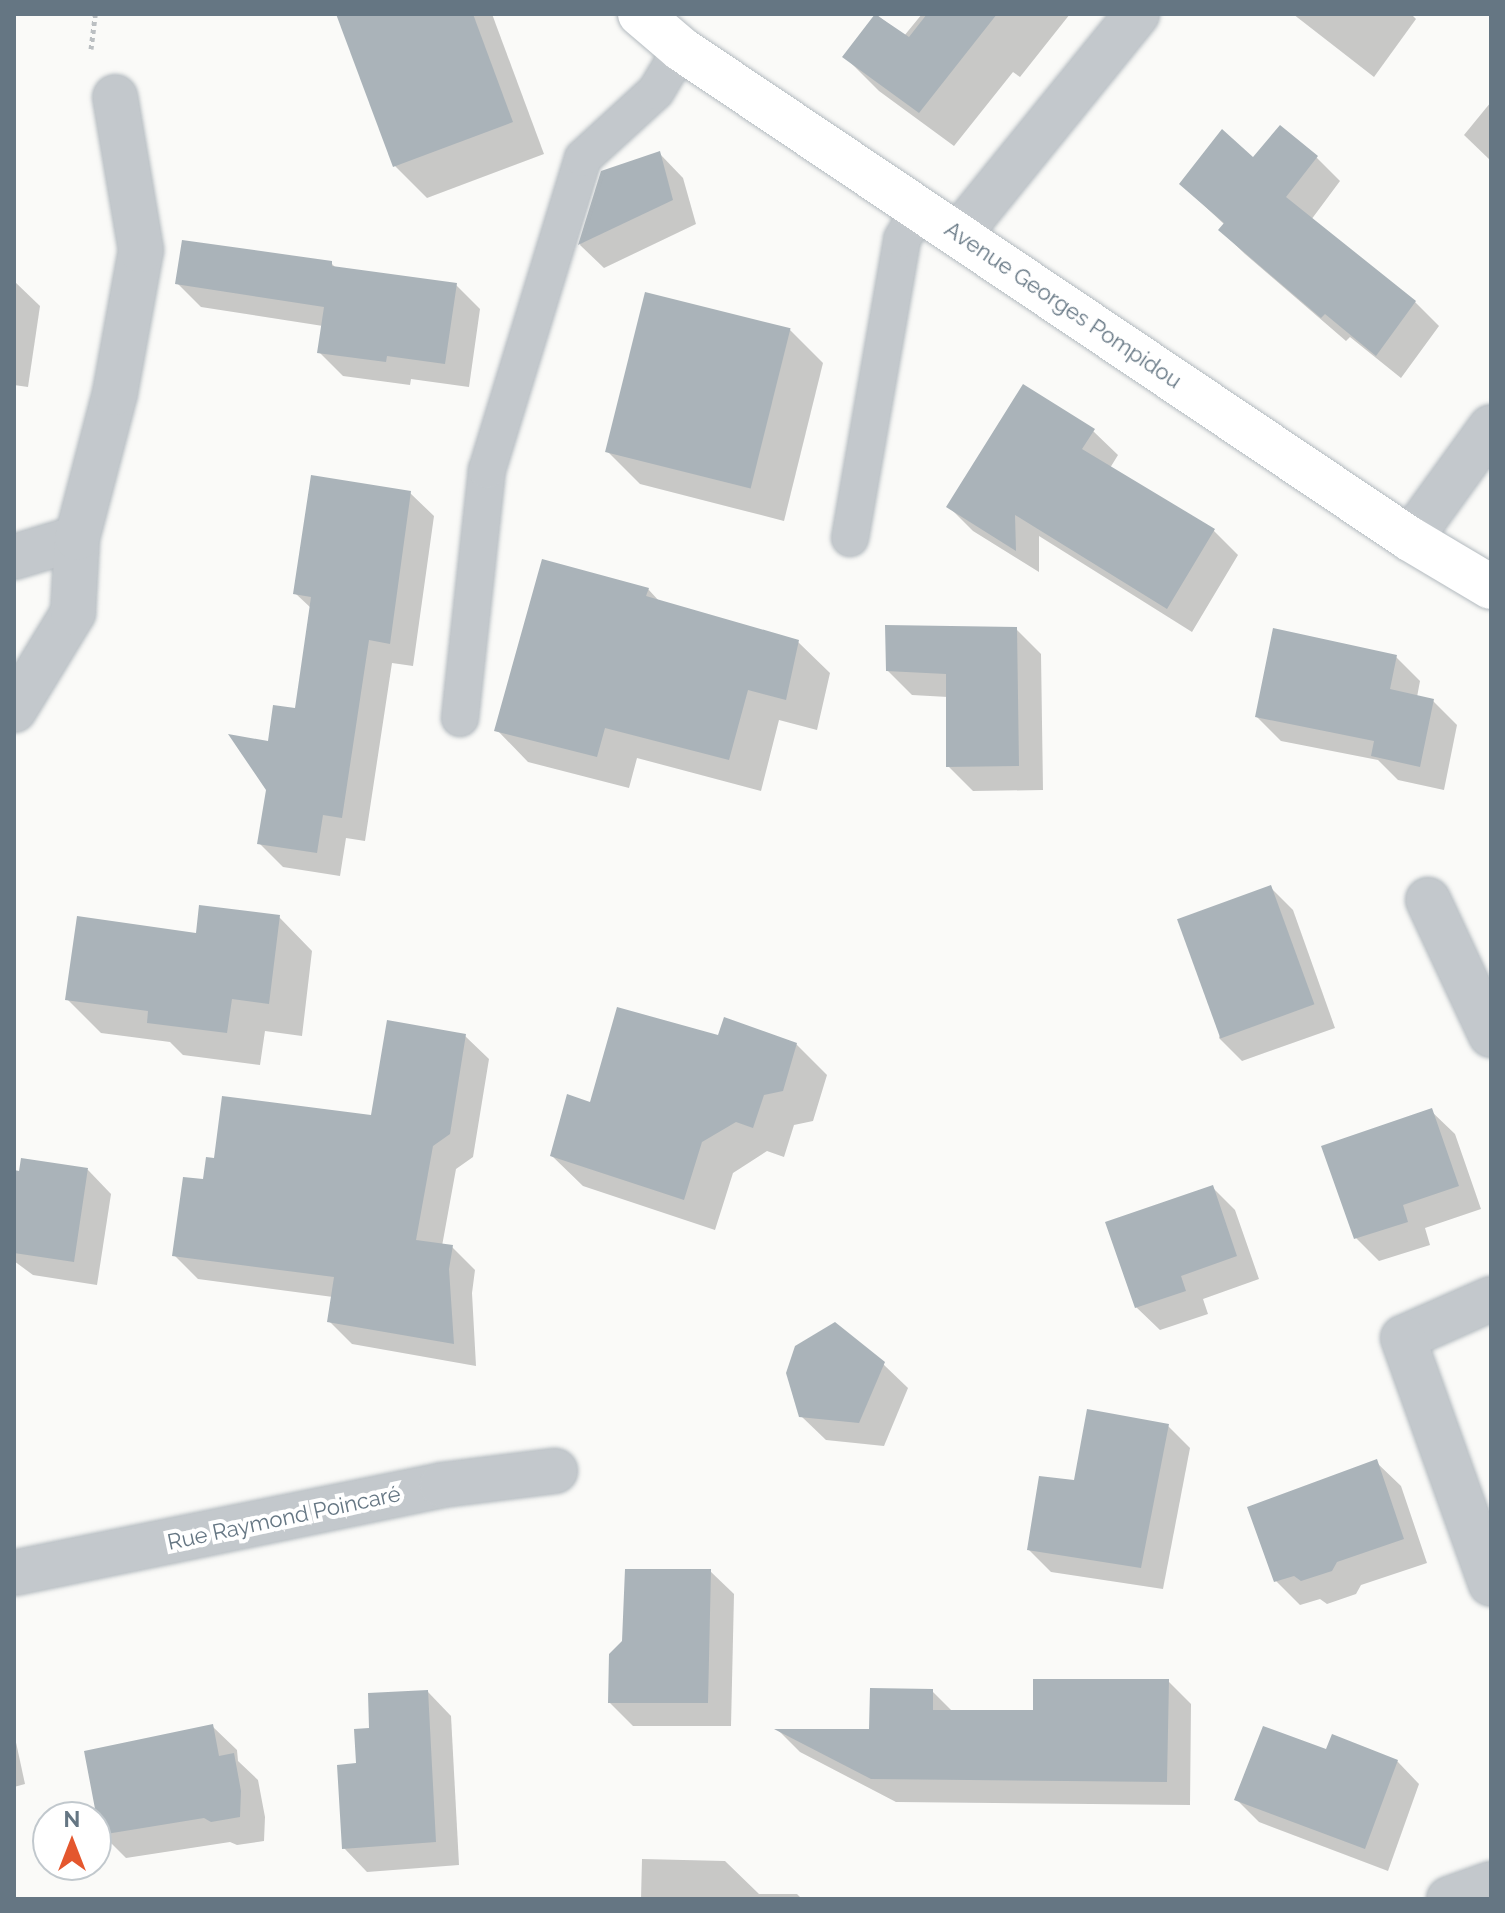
<!DOCTYPE html>
<meta charset="utf-8">
<style>
body{margin:0}
#map{position:relative;width:1505px;height:1913px;overflow:hidden;background:#fafaf8;font-family:Raleway,sans-serif}
div>[style]{position:absolute}
[style*='--x']{left:calc(var(--x)*1px);top:calc(var(--y)*1px);width:calc(var(--w)*1px);rotate:calc(var(--a)*1deg)}
.shadow>*{inset:0;background:#0003}
.building>*{inset:0;background:#aab3b9;transform-origin:0 0}
.path>*{height:5px;margin-top:-2.5px;transform-origin:0;background:repeating-linear-gradient(90deg,#bbbfc2 0 4px,transparent 0 8px)}
.roads{filter:drop-shadow(0 0 2px #b3babf) drop-shadow(0 0 2px #b3babf)}
.lane>*{height:36px;margin:-18px;padding:0 18px;transform-origin:18px;border-radius:18px;background:#c3c8cc}
.street>*{height:44px;margin:-22px;padding:0 22px;transform-origin:22px;border-radius:22px;background:#c3c8cc}
.secondary>*{height:44px;margin:-22px;padding:0 22px;transform-origin:22px;border-radius:22px;background:#fff}
span{translate:-50% -50%;white-space:nowrap;text-align:center;line-height:1.15;-webkit-text-stroke:8px #fff;paint-order:stroke}
.street-label{font-size:22px;color:#657683}
.frame{position:absolute;inset:0;border:16px solid #657683;pointer-events:none}
.north{position:absolute;left:32px;top:1801px;width:80px;height:80px;box-sizing:border-box;background:#fff;border:2px solid #c1c8cd;border-radius:50%;rotate:0deg;font-size:22px;font-weight:700;line-height:32px;text-align:center;color:#657683}
.north::after{content:'';display:block;margin:auto;width:28px;height:36px;background:#e4572e;clip-path:polygon(50% 0,100% 100%,50% 72%,0 100%)}
</style>
<div id="map">
<div class="shadow">
<div style="clip-path:polygon(338px 14px,492px 14px,544px 154px,427px 198px,395px 166px)"></div>
<div style="clip-path:polygon(922px 14px,1070px 14px,1020px 77px,1013px 72px,954px 146px,879px 91px,845px 57px,877px 15px,904px 36px)"></div>
<div style="clip-path:polygon(1293px 14px,1411px 14px,1416px 19px,1374px 77px)"></div>
<div style="clip-path:polygon(1491px 102px,1491px 161px,1464px 135px)"></div>
<div style="clip-path:polygon(659px 153px,683px 178px,696px 224px,604px 268px,580px 245px,603px 173px)"></div>
<div style="clip-path:polygon(1316px 157px,1340px 181px,1311px 220px,1415px 302px,1439px 326px,1401px 378px,1350px 337px,1346px 341px,1245px 254px,1220px 230px,1225px 225px,1181px 184px,1253px 160px)"></div>
<div style="clip-path:polygon(331px 263px,337px 269px,456px 285px,480px 309px,469px 387px,411px 379px,410px 385px,343px 376px,319px 352px,323px 326px,201px 307px,177px 283px)"></div>
<div style="clip-path:polygon(14px 281px,40px 306px,28px 387px,14px 385px)"></div>
<div style="clip-path:polygon(790px 330px,823px 363px,784px 521px,640px 484px,607px 451px)"></div>
<div style="clip-path:polygon(1093px 431px,1118px 455px,1110px 468px,1214px 531px,1238px 555px,1192px 632px,1039px 536px,1039px 572px,973px 531px,949px 507px)"></div>
<div style="clip-path:polygon(410px 493px,434px 516px,413px 666px,392px 663px,365px 841px,346px 838px,340px 876px,283px 867px,259px 843px,268px 789px,270px 743px,296px 711px,312px 609px,295px 593px)"></div>
<div style="clip-path:polygon(648px 589px,660px 602px,798px 642px,830px 673px,817px 730px,779px 720px,761px 791px,637px 758px,629px 788px,528px 762px,497px 730px)"></div>
<div style="clip-path:polygon(1016px 629px,1041px 654px,1043px 790px,973px 791px,948px 766px,948px 697px,912px 695px,888px 671px)"></div>
<div style="clip-path:polygon(1396px 657px,1420px 681px,1417px 697px,1433px 701px,1457px 725px,1444px 790px,1398px 780px,1378px 760px,1281px 741px,1257px 717px)"></div>
<div style="clip-path:polygon(1270px 887px,1293px 910px,1335px 1028px,1242px 1061px,1219px 1038px)"></div>
<div style="clip-path:polygon(279px 917px,312px 951px,302px 1036px,265px 1031px,260px 1065px,183px 1055px,170px 1042px,101px 1033px,67px 999px,197px 935px)"></div>
<div style="clip-path:polygon(465px 1036px,489px 1059px,473px 1157px,456px 1169px,442px 1246px,452px 1247px,475px 1270px,472px 1293px,476px 1366px,352px 1344px,329px 1321px,333px 1297px,198px 1279px,175px 1256px,215px 1161px,372px 1118px)"></div>
<div style="clip-path:polygon(719px 1038px,796px 1044px,827px 1075px,813px 1121px,794px 1125px,784px 1157px,767px 1151px,733px 1173px,715px 1230px,583px 1186px,552px 1156px,591px 1105px)"></div>
<div style="clip-path:polygon(1431px 1111px,1455px 1134px,1481px 1209px,1425px 1228px,1430px 1245px,1379px 1261px,1356px 1238px)"></div>
<div style="clip-path:polygon(88px 1170px,111px 1194px,97px 1285px,33px 1275px,14px 1261px,14px 1172px)"></div>
<div style="clip-path:polygon(1212px 1187px,1235px 1210px,1259px 1279px,1203px 1299px,1208px 1314px,1160px 1330px,1136px 1307px)"></div>
<div style="clip-path:polygon(883px 1364px,908px 1388px,884px 1446px,826px 1440px,801px 1416px)"></div>
<div style="clip-path:polygon(1168px 1426px,1190px 1448px,1163px 1589px,1051px 1572px,1029px 1550px,1075px 1482px)"></div>
<div style="clip-path:polygon(1376px 1462px,1401px 1486px,1427px 1563px,1361px 1585px,1356px 1594px,1327px 1604px,1320px 1599px,1300px 1605px,1276px 1581px)"></div>
<div style="clip-path:polygon(710px 1571px,734px 1594px,731px 1726px,633px 1726px,610px 1703px)"></div>
<div style="clip-path:polygon(1168px 1681px,1191px 1704px,1190px 1805px,896px 1802px,800px 1752px,779px 1731px,871px 1731px,932px 1691px,953px 1712px,1035px 1712px)"></div>
<div style="clip-path:polygon(428px 1692px,451px 1716px,459px 1865px,367px 1872px,344px 1848px,358px 1764px,371px 1730px)"></div>
<div style="clip-path:polygon(212px 1726px,237px 1750px,238px 1761px,258px 1780px,265px 1817px,264px 1841px,237px 1845px,230px 1842px,126px 1858px,102px 1834px)"></div>
<div style="clip-path:polygon(14px 1733px,25px 1784px,14px 1787px)"></div>
<div style="clip-path:polygon(1397px 1761px,1419px 1784px,1388px 1871px,1259px 1822px,1237px 1800px)"></div>
<div style="clip-path:polygon(642px 1859px,725px 1861px,759px 1894px,797px 1894px,802px 1899px,641px 1899px)"></div>
</div>
<div class="building">
<div style="clip-path:polygon(336px 14px,473px 14px,513px 122px,393px 167px)"></div>
<div style="clip-path:polygon(875px 14px,909px 37px,927px 14px,997px 14px,919px 113px,842px 57px)"></div>
<div style="clip-path:polygon(1280px 125px,1318px 156px,1286px 197px,1416px 301px,1376px 356px,1325px 314px,1321px 318px,1218px 230px,1224px 223px,1179px 184px,1222px 129px,1253px 157px)"></div>
<div style="clip-path:polygon(660px 151px,673px 200px,578px 245px,601px 171px)"></div>
<div style="clip-path:polygon(182px 240px,332px 261px,332px 266px,457px 283px,445px 364px,387px 356px,386px 362px,317px 353px,324px 307px,175px 284px)"></div>
<div style="left:645px;top:292px;width:150px;height:165px;rotate:14deg"></div>
<div style="clip-path:polygon(1023px 384px,1095px 429px,1082px 449px,1215px 529px,1167px 609px,1015px 515px,1016px 551px,946px 507px)"></div>
<div style="clip-path:polygon(311px 475px,411px 491px,390px 644px,369px 640px,342px 818px,323px 815px,317px 853px,257px 844px,266px 790px,228px 734px,268px 741px,273px 705px,295px 708px,311px 597px,293px 594px)"></div>
<div style="clip-path:polygon(542px 559px,649px 588px,646px 596px,799px 640px,786px 700px,748px 690px,729px 760px,605px 728px,597px 757px,494px 731px)"></div>
<div style="clip-path:polygon(885px 625px,1017px 627px,1019px 766px,946px 767px,946px 674px,886px 671px)"></div>
<div style="clip-path:polygon(1273px 628px,1397px 655px,1390px 689px,1434px 699px,1420px 767px,1371px 756px,1374px 741px,1255px 717px)"></div>
<div style="left:1271px;top:885px;width:127px;height:100px;rotate:70deg"></div>
<div style="clip-path:polygon(199px 905px,280px 915px,269px 1004px,232px 999px,227px 1033px,147px 1023px,148px 1011px,65px 1000px,77px 916px,196px 933px)"></div>
<div style="clip-path:polygon(617px 1007px,718px 1035px,724px 1017px,797px 1043px,783px 1091px,764px 1095px,753px 1128px,736px 1122px,702px 1142px,684px 1200px,550px 1156px,567px 1094px,590px 1102px)"></div>
<div style="clip-path:polygon(387px 1020px,466px 1034px,450px 1134px,433px 1146px,416px 1240px,453px 1245px,449px 1269px,454px 1344px,327px 1322px,334px 1277px,172px 1256px,183px 1177px,203px 1179px,206px 1157px,214px 1158px,222px 1096px,371px 1115px)"></div>
<div style="clip-path:polygon(1432px 1108px,1459px 1186px,1403px 1205px,1408px 1222px,1354px 1239px,1321px 1146px)"></div>
<div style="clip-path:polygon(21px 1158px,88px 1168px,74px 1262px,14px 1253px,14px 1170px,19px 1171px)"></div>
<div style="clip-path:polygon(1213px 1185px,1237px 1256px,1181px 1276px,1186px 1291px,1135px 1308px,1105px 1222px)"></div>
<div style="clip-path:polygon(835px 1322px,885px 1362px,859px 1423px,799px 1417px,786px 1373px,795px 1346px)"></div>
<div style="clip-path:polygon(1087px 1409px,1169px 1424px,1141px 1568px,1027px 1550px,1039px 1476px,1074px 1480px)"></div>
<div style="clip-path:polygon(1377px 1459px,1404px 1539px,1337px 1562px,1332px 1571px,1301px 1581px,1294px 1576px,1274px 1582px,1247px 1507px)"></div>
<div style="clip-path:polygon(625px 1569px,711px 1569px,708px 1703px,608px 1703px,609px 1654px,622px 1641px)"></div>
<div style="clip-path:polygon(1033px 1679px,1169px 1679px,1167px 1782px,871px 1779px,774px 1729px,869px 1729px,870px 1688px,933px 1689px,933px 1710px,1033px 1710px)"></div>
<div style="clip-path:polygon(428px 1690px,436px 1842px,342px 1849px,337px 1765px,356px 1763px,354px 1729px,369px 1728px,368px 1693px)"></div>
<div style="clip-path:polygon(213px 1724px,219px 1756px,234px 1753px,241px 1791px,240px 1817px,211px 1822px,204px 1818px,100px 1835px,84px 1751px)"></div>
<div style="clip-path:polygon(1263px 1726px,1326px 1749px,1332px 1734px,1398px 1760px,1365px 1849px,1234px 1800px)"></div>
</div>
<div class="path">
<div style="--x:91;--y:49;--w:35;--a:-83"></div>
</div>
<div class="roads">
<div class="lane">
<div style="--x:850;--y:538;--w:303;--a:-80.1"></div>
<div style="--x:902;--y:239;--w:35;--a:-59"></div>
<div style="--x:460;--y:718;--w:249;--a:-83.8"></div>
<div style="--x:487;--y:470;--w:326;--a:-72.9"></div>
<div style="--x:583;--y:158;--w:99;--a:-42.5"></div>
<div style="--x:656;--y:91;--w:49;--a:-59.2"></div>
</div>
<div class="street">
<div style="--x:959;--y:234;--w:283;--a:-51"></div>
<div style="--x:1410;--y:539;--w:138;--a:-54.1"></div>
<div style="--x:14;--y:557;--w:66;--a:-16.8"></div>
<div style="--x:14;--y:710;--w:114;--a:-58.7"></div>
<div style="--x:73;--y:613;--w:75;--a:-86.9"></div>
<div style="--x:77;--y:538;--w:150;--a:-75.3"></div>
<div style="--x:115;--y:393;--w:145;--a:-79.7"></div>
<div style="--x:141;--y:250;--w:155;--a:-99.6"></div>
<div style="--x:1428;--y:900;--w:149;--a:65"></div>
<div style="--x:1491;--y:1299;--w:96;--a:156.1"></div>
<div style="--x:1403;--y:1338;--w:261;--a:70.3"></div>
<div style="--x:14;--y:1573;--w:437;--a:-11.6"></div>
<div style="--x:442;--y:1485;--w:114;--a:-7.1"></div>
<div style="--x:1449;--y:1899;--w:45;--a:-19.7"></div>
</div>
<div class="secondary">
<div style="--x:640;--y:14;--w:54;--a:40.5"></div>
<div style="--x:681;--y:49;--w:878;--a:33.91"></div>
<div style="--x:1410;--y:539;--w:94;--a:30.7"></div>
</div>
</div>
<div class="street-label">
<span style="left:1063px;top:305px;rotate:34deg">Avenue Georges Pompidou</span>
<span style="left:284px;top:1518px;rotate:-12deg">Rue Raymond Poincaré</span>
</div>
<div class="frame"></div>
<div class="north">N</div>
</div>
